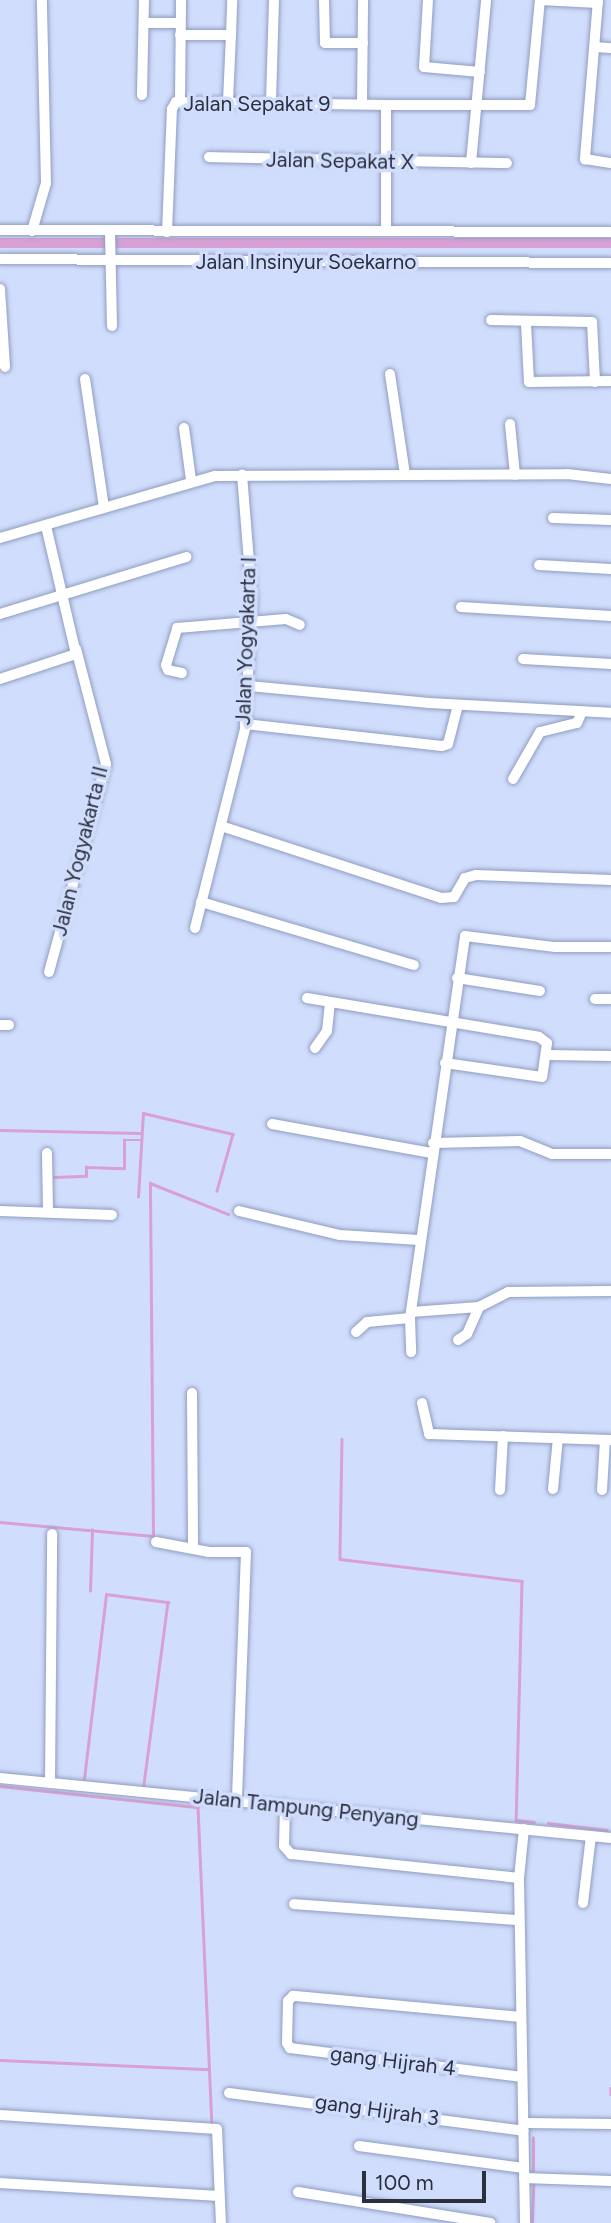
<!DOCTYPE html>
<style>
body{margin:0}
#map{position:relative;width:611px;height:2223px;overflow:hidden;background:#d1ddfc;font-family:Figtree,sans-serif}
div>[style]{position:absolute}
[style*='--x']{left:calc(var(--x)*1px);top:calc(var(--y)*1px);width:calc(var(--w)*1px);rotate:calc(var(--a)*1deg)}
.water>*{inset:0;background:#d8a0d4;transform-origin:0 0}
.stream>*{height:2.5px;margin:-1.25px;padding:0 1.25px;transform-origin:1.25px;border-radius:1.25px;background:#d8a0d4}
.roads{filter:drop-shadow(0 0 2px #8f9dc0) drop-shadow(0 0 2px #8f9dc0)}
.minor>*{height:10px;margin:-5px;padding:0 5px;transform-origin:5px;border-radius:5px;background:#fff}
span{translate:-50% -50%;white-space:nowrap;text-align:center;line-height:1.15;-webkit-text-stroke:7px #d1ddfc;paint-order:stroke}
.street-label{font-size:21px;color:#2b303f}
.scale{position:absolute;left:362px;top:2171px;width:124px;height:32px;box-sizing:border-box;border:4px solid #2b303f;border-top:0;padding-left:9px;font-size:21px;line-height:24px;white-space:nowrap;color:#2b303f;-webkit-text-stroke:5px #d1ddfc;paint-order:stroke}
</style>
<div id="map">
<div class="water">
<div style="left:0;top:238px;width:611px;height:10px"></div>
</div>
<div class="stream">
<div style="--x:0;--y:1130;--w:140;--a:1.2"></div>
<div style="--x:54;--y:1177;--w:32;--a:-2"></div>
<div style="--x:86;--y:1176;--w:9;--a:-90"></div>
<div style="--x:86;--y:1167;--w:38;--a:2"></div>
<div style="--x:124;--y:1168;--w:28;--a:-90"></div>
<div style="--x:124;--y:1140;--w:16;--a:0"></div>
<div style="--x:138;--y:1197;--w:84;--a:-86.6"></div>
<div style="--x:143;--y:1113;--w:92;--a:13.1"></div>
<div style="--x:233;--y:1134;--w:59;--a:105.7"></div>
<div style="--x:342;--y:1439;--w:120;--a:91"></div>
<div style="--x:340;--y:1559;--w:183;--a:6.9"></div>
<div style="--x:522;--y:1581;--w:239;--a:91.4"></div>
<div style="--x:516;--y:1820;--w:18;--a:6"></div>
<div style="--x:0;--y:1522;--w:154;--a:5.2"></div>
<div style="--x:153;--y:1536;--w:353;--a:-90.5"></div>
<div style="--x:150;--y:1183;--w:84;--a:21.7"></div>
<div style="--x:90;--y:1591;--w:61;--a:-88.1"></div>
<div style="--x:84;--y:1779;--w:186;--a:-83.2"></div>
<div style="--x:106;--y:1594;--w:63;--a:7.4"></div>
<div style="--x:168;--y:1602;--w:185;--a:97.5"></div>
<div style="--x:0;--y:1786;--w:199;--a:6.1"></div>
<div style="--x:198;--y:1807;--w:318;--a:87.5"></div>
<div style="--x:548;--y:1823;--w:59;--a:6.8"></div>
<div style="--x:0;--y:2060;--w:209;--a:2.5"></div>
<div style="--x:611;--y:2088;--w:6;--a:90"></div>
<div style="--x:533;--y:2171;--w:33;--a:-90"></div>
<div style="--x:532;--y:2223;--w:38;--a:-88"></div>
</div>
<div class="roads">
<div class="minor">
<div style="--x:324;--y:0;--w:43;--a:88.7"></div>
<div style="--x:325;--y:43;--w:38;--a:0"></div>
<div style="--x:428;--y:0;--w:67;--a:93.4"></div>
<div style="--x:424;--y:67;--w:56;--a:5.1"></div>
<div style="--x:540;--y:0;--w:58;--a:3"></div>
<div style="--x:598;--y:0;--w:160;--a:94.7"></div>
<div style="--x:585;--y:159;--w:26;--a:9"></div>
<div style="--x:144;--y:23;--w:36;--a:0"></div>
<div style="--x:180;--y:35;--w:51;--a:0"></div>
<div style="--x:231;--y:35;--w:65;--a:92.6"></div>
<div style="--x:231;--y:35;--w:35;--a:-88"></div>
<div style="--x:595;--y:47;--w:16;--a:4"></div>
<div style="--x:142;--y:95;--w:95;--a:-88.8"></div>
<div style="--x:180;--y:101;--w:101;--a:-89.4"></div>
<div style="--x:271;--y:101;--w:101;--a:-88.3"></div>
<div style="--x:362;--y:103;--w:103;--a:-89.4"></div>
<div style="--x:209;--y:157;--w:298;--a:1.2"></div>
<div style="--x:471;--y:163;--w:164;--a:-84.7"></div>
<div style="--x:0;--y:230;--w:611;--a:0.19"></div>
<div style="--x:32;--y:231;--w:50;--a:-73.7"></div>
<div style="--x:46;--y:183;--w:183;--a:-91.3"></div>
<div style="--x:110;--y:231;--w:95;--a:88.8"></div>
<div style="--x:386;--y:231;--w:126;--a:-90"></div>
<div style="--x:386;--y:105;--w:144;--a:0"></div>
<div style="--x:530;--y:105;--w:105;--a:-84.6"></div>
<div style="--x:167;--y:232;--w:123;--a:-87.7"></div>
<div style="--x:172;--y:109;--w:8;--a:-60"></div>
<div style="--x:176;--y:102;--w:210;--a:0.8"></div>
<div style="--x:0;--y:259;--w:611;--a:0.38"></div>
<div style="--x:0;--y:289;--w:78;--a:86.3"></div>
<div style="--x:491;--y:320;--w:101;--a:1.1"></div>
<div style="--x:592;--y:322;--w:60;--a:87.1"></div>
<div style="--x:526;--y:323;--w:59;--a:87.1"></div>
<div style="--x:529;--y:382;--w:82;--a:-0.7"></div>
<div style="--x:390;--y:374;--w:101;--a:81.5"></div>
<div style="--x:85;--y:379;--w:130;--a:81.6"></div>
<div style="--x:510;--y:424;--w:51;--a:84.4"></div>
<div style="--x:184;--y:428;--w:52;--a:82.3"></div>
<div style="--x:553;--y:518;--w:58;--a:2"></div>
<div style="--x:0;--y:538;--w:224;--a:-16.1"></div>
<div style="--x:215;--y:476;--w:352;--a:-0.3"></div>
<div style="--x:567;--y:474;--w:44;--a:6.5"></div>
<div style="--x:539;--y:565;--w:72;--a:3.2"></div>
<div style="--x:461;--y:607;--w:150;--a:3.4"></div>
<div style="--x:0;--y:614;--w:195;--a:-17"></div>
<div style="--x:523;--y:659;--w:88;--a:3.3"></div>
<div style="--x:182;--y:673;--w:14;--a:-168"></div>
<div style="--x:168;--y:670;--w:5;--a:-112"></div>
<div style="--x:166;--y:665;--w:39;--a:-73"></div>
<div style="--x:177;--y:628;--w:109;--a:-4.7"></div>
<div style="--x:286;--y:619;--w:15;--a:23"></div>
<div style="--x:0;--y:679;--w:80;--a:-18.2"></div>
<div style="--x:76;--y:654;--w:131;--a:-103.2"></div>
<div style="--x:249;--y:686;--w:181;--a:5.4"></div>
<div style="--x:429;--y:703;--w:182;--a:3.1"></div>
<div style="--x:245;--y:724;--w:198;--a:6.4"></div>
<div style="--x:442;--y:746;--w:6;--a:-18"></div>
<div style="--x:448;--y:744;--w:40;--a:-75.6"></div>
<div style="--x:513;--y:779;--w:54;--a:-60.1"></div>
<div style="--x:540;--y:732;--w:38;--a:-14"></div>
<div style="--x:577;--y:723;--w:12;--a:-66"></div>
<div style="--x:221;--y:826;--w:231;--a:18.1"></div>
<div style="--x:441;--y:898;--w:13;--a:-4"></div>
<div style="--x:454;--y:897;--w:22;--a:-60"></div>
<div style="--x:465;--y:878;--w:11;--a:-15"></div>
<div style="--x:476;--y:875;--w:135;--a:2.1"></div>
<div style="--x:201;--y:902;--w:222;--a:16.5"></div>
<div style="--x:195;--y:928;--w:205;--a:-75.9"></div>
<div style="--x:245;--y:729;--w:130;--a:-86.9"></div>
<div style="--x:252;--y:599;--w:125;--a:-94.6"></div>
<div style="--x:49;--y:972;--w:216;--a:-74.7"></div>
<div style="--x:106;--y:764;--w:119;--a:-104.6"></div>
<div style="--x:457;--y:978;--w:84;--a:8.9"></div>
<div style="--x:307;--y:998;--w:235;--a:9.5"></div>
<div style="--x:539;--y:1037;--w:10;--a:37"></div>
<div style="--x:547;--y:1043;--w:34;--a:98"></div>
<div style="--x:542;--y:1077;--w:98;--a:-171.8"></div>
<div style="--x:595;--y:999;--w:16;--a:0"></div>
<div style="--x:0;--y:1025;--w:9;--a:0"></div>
<div style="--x:315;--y:1048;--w:21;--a:-55"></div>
<div style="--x:327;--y:1031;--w:29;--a:-84"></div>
<div style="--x:548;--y:1055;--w:63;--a:0.9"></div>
<div style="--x:272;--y:1124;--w:162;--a:10.3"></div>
<div style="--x:433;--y:1143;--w:87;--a:-1.3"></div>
<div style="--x:520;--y:1141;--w:35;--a:22"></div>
<div style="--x:552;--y:1154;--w:59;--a:0"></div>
<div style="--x:47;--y:1153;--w:59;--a:89"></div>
<div style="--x:0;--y:1211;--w:112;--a:2"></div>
<div style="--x:239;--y:1211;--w:104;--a:13.4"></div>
<div style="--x:340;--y:1235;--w:79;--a:3.6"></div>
<div style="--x:411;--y:1312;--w:68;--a:-4.2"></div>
<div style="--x:479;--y:1307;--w:33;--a:-27"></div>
<div style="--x:508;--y:1292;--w:103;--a:-0.6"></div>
<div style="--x:410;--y:1318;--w:34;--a:88"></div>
<div style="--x:356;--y:1332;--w:15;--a:-42"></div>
<div style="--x:367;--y:1322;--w:43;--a:-5.3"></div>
<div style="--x:410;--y:1318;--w:386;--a:-81.8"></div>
<div style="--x:465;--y:936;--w:91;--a:7"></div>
<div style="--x:555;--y:947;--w:56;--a:0"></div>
<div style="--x:458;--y:1340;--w:11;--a:-34"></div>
<div style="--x:467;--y:1334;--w:30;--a:-66"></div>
<div style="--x:192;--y:1393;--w:154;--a:89.6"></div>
<div style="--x:422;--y:1403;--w:32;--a:77"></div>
<div style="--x:429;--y:1434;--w:182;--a:1.9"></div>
<div style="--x:553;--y:1489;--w:51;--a:-84.4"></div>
<div style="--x:500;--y:1490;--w:54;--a:-86.8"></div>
<div style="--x:602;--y:1490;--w:50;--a:-86.6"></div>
<div style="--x:156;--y:1542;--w:54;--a:10.7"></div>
<div style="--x:209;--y:1552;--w:37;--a:0"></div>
<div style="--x:246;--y:1552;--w:248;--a:92.1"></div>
<div style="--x:0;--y:1778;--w:614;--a:5.61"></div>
<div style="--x:50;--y:1783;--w:249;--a:-89.5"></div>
<div style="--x:285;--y:1805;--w:41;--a:91.4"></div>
<div style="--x:284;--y:1846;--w:11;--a:49"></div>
<div style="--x:291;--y:1854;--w:229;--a:6"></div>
<div style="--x:519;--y:1878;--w:49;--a:-84.2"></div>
<div style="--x:519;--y:1878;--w:345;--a:89"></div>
<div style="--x:583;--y:1903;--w:67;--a:-83.2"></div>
<div style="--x:294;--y:1904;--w:225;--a:4.1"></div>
<div style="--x:521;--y:2017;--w:229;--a:-174.7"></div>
<div style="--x:293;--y:1996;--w:7;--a:135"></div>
<div style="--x:288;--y:2001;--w:42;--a:91.4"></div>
<div style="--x:287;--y:2043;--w:6;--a:59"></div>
<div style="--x:290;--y:2048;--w:234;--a:7.1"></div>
<div style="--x:229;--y:2093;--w:297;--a:7.3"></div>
<div style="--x:0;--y:2115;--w:217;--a:3.7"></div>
<div style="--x:217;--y:2129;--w:94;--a:87.6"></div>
<div style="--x:525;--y:2123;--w:86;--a:0.7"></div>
<div style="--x:359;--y:2146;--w:166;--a:7.6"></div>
<div style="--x:524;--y:2178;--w:87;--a:2"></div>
<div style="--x:0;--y:2183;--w:219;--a:3.4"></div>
<div style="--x:298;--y:2192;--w:195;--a:9.1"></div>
</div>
</div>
<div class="street-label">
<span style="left:257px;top:104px">Jalan Sepakat 9</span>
<span style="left:340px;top:161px;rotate:1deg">Jalan Sepakat X</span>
<span style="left:306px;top:262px">Jalan Insinyur Soekarno</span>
<span style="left:246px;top:641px;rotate:-88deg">Jalan Yogyakarta I</span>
<span style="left:80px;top:851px;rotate:-76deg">Jalan Yogyakarta II</span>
<span style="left:306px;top:1808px;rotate:6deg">Jalan Tampung Penyang</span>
<span style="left:393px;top:2061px;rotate:7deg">gang Hijrah 4</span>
<span style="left:377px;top:2110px;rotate:8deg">gang Hijrah 3</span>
</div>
<div class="scale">100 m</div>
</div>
